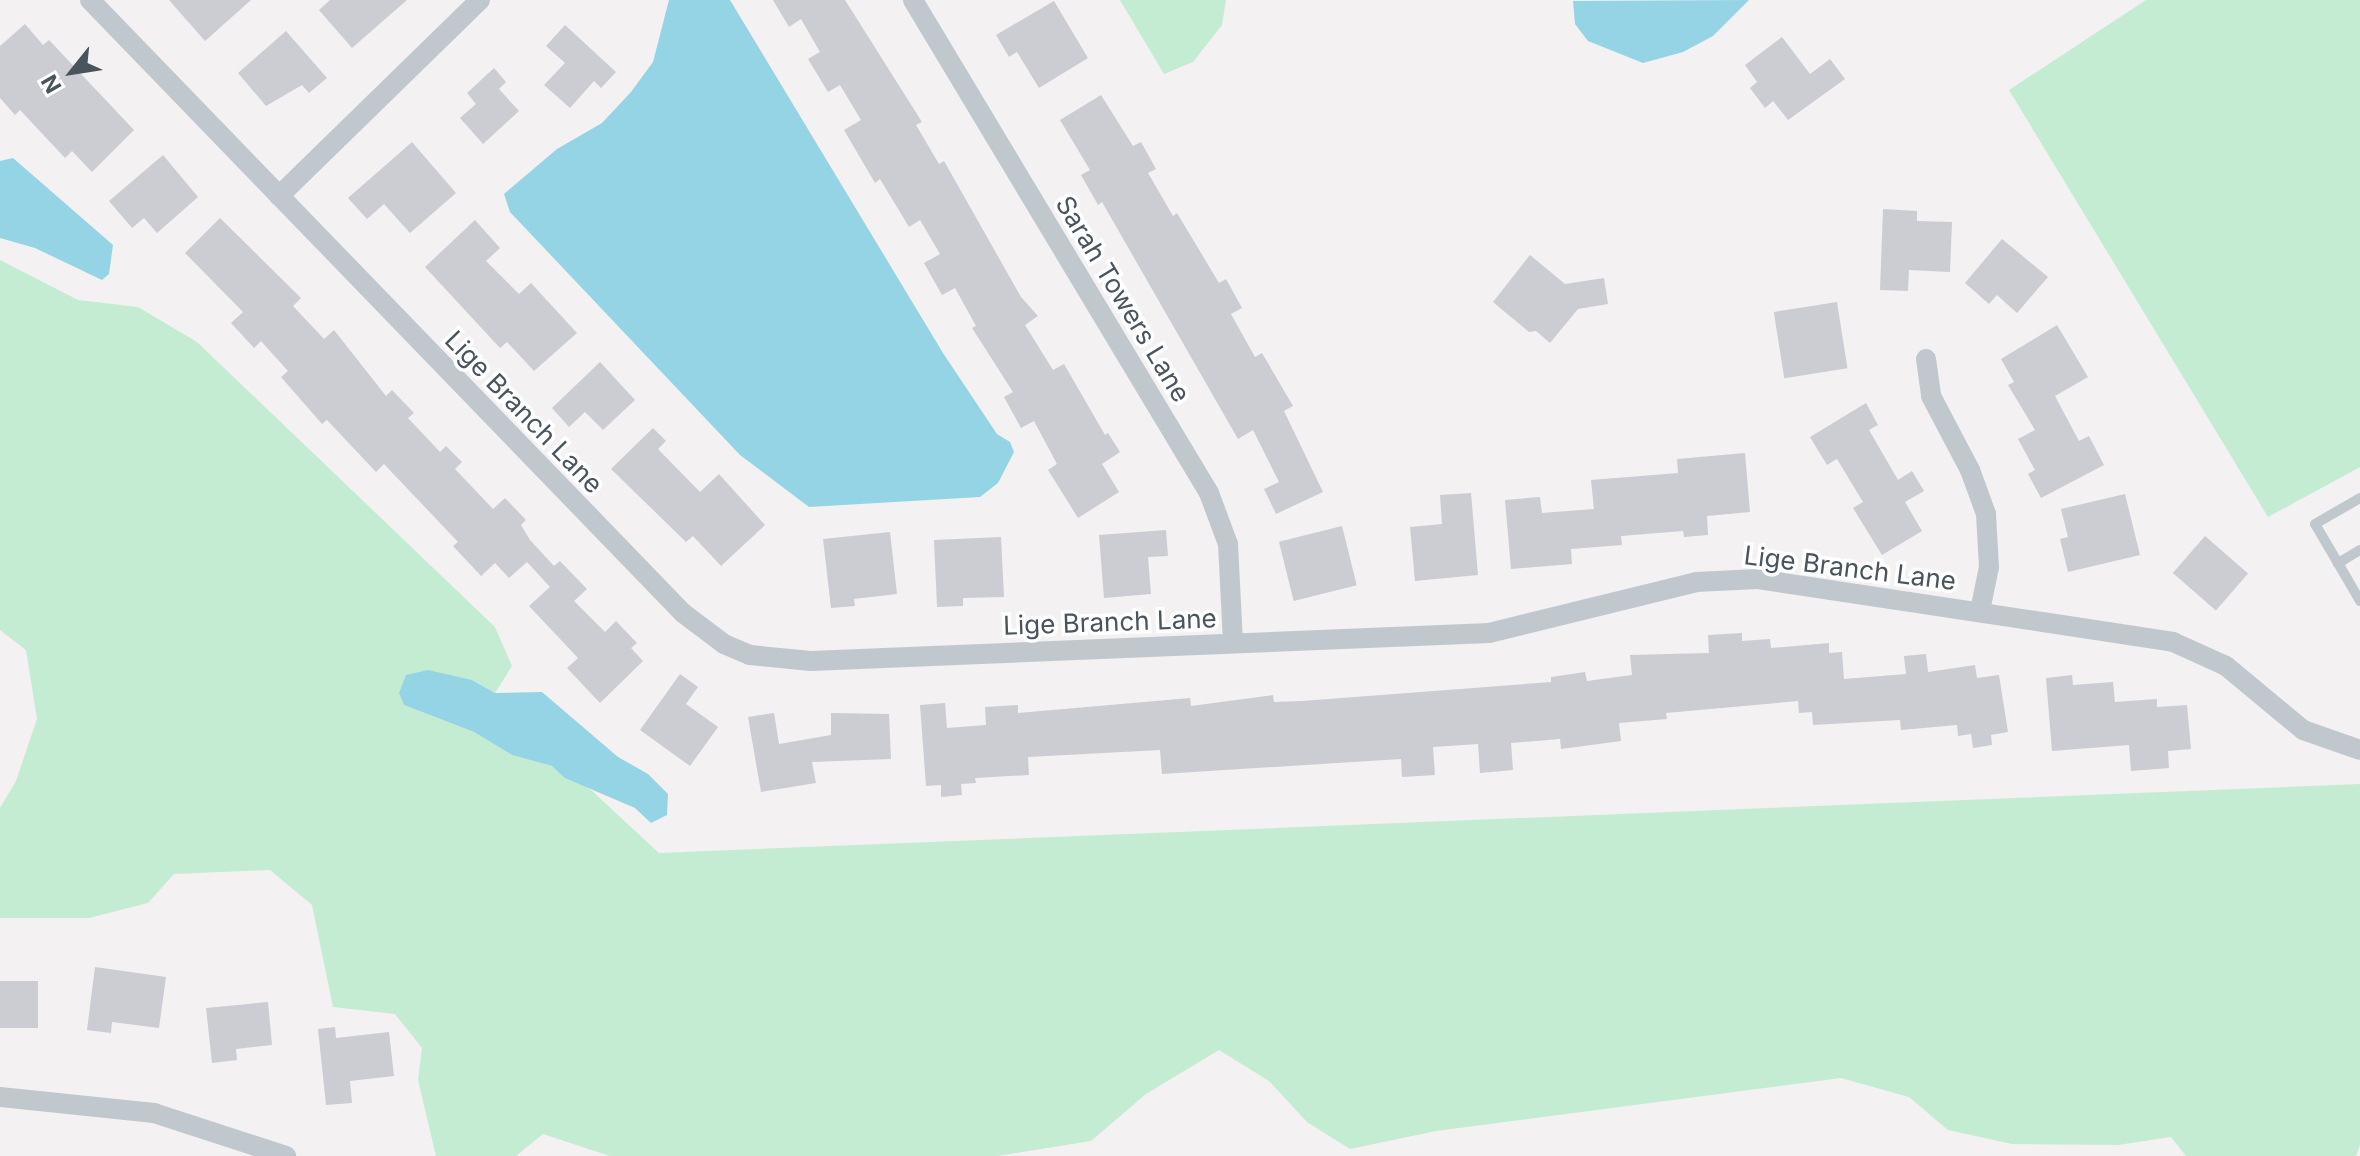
<!DOCTYPE html>
<style>
body{margin:0}
#map{position:relative;width:2360px;height:1156px;overflow:hidden;background:#f3f1f1;font-family:Inter,sans-serif}
div>[style]{position:absolute}
[style*='--x']{left:calc(var(--x)*1px);top:calc(var(--y)*1px);width:calc(var(--w)*1px);rotate:calc(var(--a)*1deg)}
.green>*{inset:0;background:#c4ecd3}
.water>*{inset:0;background:#95d4e5}
.building>*{inset:0;background:#cbcdd3;transform-origin:0 0}
.lane>*{height:10px;margin:-5px;padding:0 5px;transform-origin:5px;border-radius:5px;background:#c0c8ce}
.street>*{height:20px;margin:-10px;padding:0 10px;transform-origin:10px;border-radius:10px;background:#c0c8ce}
span{translate:-50% -50%;white-space:nowrap;text-align:center;line-height:1.15;-webkit-text-stroke:7px #fff;paint-order:stroke}
.street-label{font-size:26px;color:#4a545d}
.north{position:absolute;left:32px;top:32px;width:80px;height:80px;-webkit-text-stroke:6px #fff;paint-order:stroke;rotate:240deg;font-size:22px;font-weight:700;line-height:32px;text-align:center;color:#4a545d}
.north::after{content:'';display:block;margin:auto;width:28px;height:36px;background:#4a545d;clip-path:polygon(50% 0,100% 100%,50% 72%,0 100%)}
</style>
<div id="map">
<div class="green">
<div style="clip-path:polygon(1120px 0,1226px 0,1222px 25px,1193px 62px,1164px 74px)"></div>
<div style="clip-path:polygon(2146px 0,2360px 0,2360px 467px,2268px 517px,2009px 90px)"></div>
<div style="clip-path:polygon(0 260px,78px 300px,138px 307px,197px 342px,495px 627px,512px 666px,495px 693px,472px 680px,404px 705px,474px 732px,512px 755px,552px 766px,591px 790px,659px 853px,2360px 784px,2360px 1145px,2356px 1156px,2186px 1156px,2171px 1137px,2118px 1145px,2012px 1144px,1948px 1130px,1909px 1097px,1841px 1078px,1436px 1131px,1350px 1149px,1307px 1122px,1269px 1081px,1219px 1050px,1146px 1094px,1091px 1141px,997px 1156px,610px 1156px,543px 1134px,516px 1156px,436px 1156px,418px 1080px,422px 1048px,395px 1014px,333px 1007px,312px 905px,270px 870px,174px 874px,148px 903px,89px 918px,0 918px,0 808px,16px 781px,37px 719px,26px 650px,0 630px)"></div>
</div>
<div class="water">
<div style="clip-path:polygon(669px 0,730px 0,943px 353px,997px 434px,1010px 442px,1014px 452px,998px 483px,980px 497px,809px 507px,740px 455px,510px 212px,504px 194px,557px 149px,602px 123px,631px 92px,653px 62px)"></div>
<div style="clip-path:polygon(1749px 0,1713px 36px,1683px 52px,1643px 63px,1588px 41px,1575px 24px,1573px 1px)"></div>
<div style="clip-path:polygon(13px 158px,113px 245px,109px 274px,102px 280px,35px 248px,0 238px,0 161px)"></div>
<div style="clip-path:polygon(428px 670px,472px 680px,495px 693px,542px 692px,618px 757px,648px 774px,668px 794px,667px 815px,651px 823px,635px 808px,565px 778px,552px 766px,512px 755px,474px 732px,404px 705px,399px 693px,406px 675px)"></div>
</div>
<div class="building">
<div style="clip-path:polygon(169px 0,251px 0,205px 41px)"></div>
<div style="clip-path:polygon(330px 0,407px 0,352px 48px,319px 10px)"></div>
<div style="clip-path:polygon(773px 0,845px 0,922px 122px,916px 125px,939px 164px,944px 161px,1021px 297px,1038px 316px,1025px 325px,1053px 370px,1064px 364px,1105px 435px,1108px 433px,1120px 452px,1102px 464px,1119px 492px,1078px 518px,1048px 470px,1057px 464px,1034px 421px,1021px 428px,1004px 397px,1013px 392px,972px 328px,976px 326px,955px 288px,942px 295px,924px 263px,940px 254px,920px 220px,909px 227px,880px 179px,875px 183px,844px 130px,861px 120px,840px 85px,828px 92px,808px 59px,820px 52px,801px 19px,789px 27px)"></div>
<div style="clip-path:polygon(1054px 1px,1088px 58px,1039px 88px,1017px 52px,1009px 57px,996px 35px)"></div>
<div style="clip-path:polygon(25px 24px,43px 45px,49px 40px,134px 130px,92px 172px,72px 151px,65px 158px,20px 110px,15px 115px,0 98px,0 46px)"></div>
<div style="clip-path:polygon(565px 25px,616px 72px,601px 88px,594px 81px,570px 108px,544px 85px,565px 63px,546px 46px)"></div>
<div style="clip-path:polygon(286px 31px,327px 78px,309px 93px,302px 85px,266px 106px,238px 73px)"></div>
<div style="clip-path:polygon(1782px 37px,1810px 74px,1830px 59px,1845px 79px,1788px 120px,1773px 101px,1765px 108px,1750px 88px,1757px 82px,1745px 65px)"></div>
<div style="clip-path:polygon(494px 68px,506px 82px,499px 89px,519px 111px,483px 144px,460px 118px,476px 104px,467px 93px)"></div>
<div style="clip-path:polygon(1101px 95px,1133px 146px,1141px 142px,1156px 169px,1148px 173px,1173px 216px,1177px 213px,1219px 283px,1226px 279px,1242px 308px,1231px 314px,1255px 357px,1262px 353px,1293px 406px,1284px 411px,1323px 492px,1276px 514px,1264px 489px,1279px 482px,1253px 430px,1238px 439px,1102px 202px,1098px 205px,1081px 175px,1090px 170px,1060px 120px)"></div>
<div style="clip-path:polygon(412px 142px,456px 193px,410px 233px,384px 204px,367px 219px,348px 198px)"></div>
<div style="clip-path:polygon(163px 155px,198px 197px,157px 233px,144px 218px,132px 228px,109px 201px)"></div>
<div style="clip-path:polygon(1883px 209px,1917px 211px,1917px 221px,1952px 222px,1950px 272px,1909px 270px,1908px 291px,1880px 290px)"></div>
<div style="clip-path:polygon(220px 218px,301px 298px,293px 306px,324px 339px,334px 330px,386px 396px,392px 390px,414px 413px,408px 418px,440px 452px,446px 446px,462px 462px,455px 469px,493px 509px,505px 498px,526px 520px,521px 525px,530px 540px,554px 566px,560px 561px,587px 589px,574px 601px,605px 632px,616px 621px,637px 643px,631px 648px,643px 661px,600px 703px,567px 668px,578px 658px,529px 606px,550px 587px,527px 562px,509px 578px,495px 563px,481px 576px,453px 546px,458px 542px,384px 464px,376px 472px,327px 420px,322px 424px,281px 377px,288px 371px,261px 341px,254px 348px,231px 323px,243px 312px,185px 253px)"></div>
<div style="clip-path:polygon(475px 220px,500px 248px,486px 261px,519px 294px,531px 283px,577px 333px,534px 371px,507px 342px,500px 348px,425px 267px)"></div>
<div style="clip-path:polygon(2002px 239px,2048px 277px,2017px 313px,1997px 295px,1989px 304px,1965px 283px)"></div>
<div style="clip-path:polygon(1530px 255px,1565px 284px,1604px 278px,1608px 304px,1578px 309px,1550px 343px,1536px 331px,1529px 332px,1493px 302px)"></div>
<div style="left:1837px;top:302px;width:67px;height:64px;rotate:81deg"></div>
<div style="clip-path:polygon(2057px 325px,2088px 377px,2055px 396px,2079px 441px,2089px 436px,2104px 465px,2041px 498px,2028px 474px,2035px 470px,2018px 439px,2035px 430px,2008px 385px,2014px 382px,2001px 359px)"></div>
<div style="clip-path:polygon(600px 362px,635px 400px,603px 430px,585px 412px,569px 427px,552px 408px)"></div>
<div style="clip-path:polygon(1866px 403px,1878px 425px,1869px 430px,1898px 480px,1912px 471px,1924px 491px,1905px 502px,1922px 531px,1882px 555px,1853px 508px,1863px 502px,1837px 459px,1827px 465px,1810px 437px)"></div>
<div style="clip-path:polygon(653px 428px,666px 441px,658px 449px,700px 492px,719px 474px,765px 525px,721px 566px,693px 536px,686px 542px,611px 469px)"></div>
<div style="clip-path:polygon(1745px 453px,1750px 512px,1707px 516px,1708px 535px,1684px 537px,1683px 531px,1621px 536px,1622px 545px,1571px 549px,1572px 564px,1511px 569px,1505px 500px,1540px 497px,1542px 513px,1594px 509px,1591px 480px,1678px 473px,1677px 459px)"></div>
<div style="clip-path:polygon(1471px 493px,1478px 575px,1415px 581px,1410px 527px,1442px 524px,1440px 495px)"></div>
<div style="clip-path:polygon(2125px 494px,2140px 555px,2068px 572px,2060px 539px,2068px 537px,2061px 509px)"></div>
<div style="left:1342px;top:526px;width:61px;height:65px;rotate:76deg"></div>
<div style="clip-path:polygon(1166px 530px,1168px 556px,1148px 557px,1151px 594px,1104px 598px,1099px 535px)"></div>
<div style="clip-path:polygon(890px 532px,897px 594px,854px 599px,855px 606px,831px 608px,823px 539px)"></div>
<div style="left:2205px;top:536px;width:57px;height:49px;rotate:41deg"></div>
<div style="clip-path:polygon(1001px 537px,1004px 597px,963px 598px,963px 606px,937px 607px,934px 540px)"></div>
<div style="clip-path:polygon(1742px 633px,1742px 641px,1770px 639px,1771px 648px,1829px 643px,1829px 653px,1842px 652px,1844px 679px,1906px 674px,1904px 656px,1926px 654px,1928px 672px,1975px 665px,1977px 678px,1999px 675px,2008px 732px,1991px 735px,1992px 745px,1973px 748px,1971px 734px,1958px 736px,1957px 725px,1901px 730px,1900px 720px,1813px 725px,1812px 712px,1799px 713px,1798px 701px,1666px 713px,1667px 719px,1619px 723px,1621px 741px,1561px 749px,1560px 739px,1511px 743px,1513px 770px,1480px 773px,1478px 744px,1433px 747px,1435px 775px,1402px 777px,1401px 759px,1162px 774px,1160px 750px,1028px 757px,1029px 775px,975px 778px,976px 783px,961px 784px,962px 795px,941px 797px,941px 785px,926px 786px,920px 705px,945px 703px,947px 728px,986px 725px,985px 707px,1018px 705px,1018px 713px,1190px 698px,1191px 706px,1273px 695px,1274px 702px,1302px 701px,1551px 682px,1551px 677px,1585px 672px,1587px 681px,1632px 675px,1630px 655px,1709px 653px,1708px 635px)"></div>
<div style="clip-path:polygon(680px 674px,698px 687px,686px 704px,718px 727px,690px 766px,640px 730px)"></div>
<div style="clip-path:polygon(2072px 675px,2073px 685px,2113px 682px,2115px 702px,2157px 699px,2157px 707px,2187px 705px,2191px 749px,2168px 751px,2169px 768px,2131px 771px,2129px 745px,2052px 751px,2046px 678px)"></div>
<div style="clip-path:polygon(774px 713px,779px 744px,831px 735px,831px 713px,889px 714px,891px 759px,812px 762px,816px 783px,761px 792px,748px 717px)"></div>
<div style="clip-path:polygon(95px 967px,166px 977px,159px 1028px,112px 1022px,111px 1033px,87px 1030px)"></div>
<div style="left:0;top:981px;width:38px;height:47px"></div>
<div style="clip-path:polygon(268px 1002px,272px 1045px,236px 1049px,237px 1060px,212px 1063px,206px 1008px)"></div>
<div style="clip-path:polygon(335px 1027px,336px 1038px,389px 1032px,394px 1076px,350px 1081px,352px 1103px,326px 1105px,318px 1029px)"></div>
</div>
<div class="lane">
<div style="--x:2360;--y:550;--w:26;--a:149"></div>
<div style="--x:2338;--y:563;--w:44;--a:59.9"></div>
<div style="--x:2338;--y:563;--w:45;--a:-120.5"></div>
<div style="--x:2315;--y:524;--w:52;--a:-30"></div>
</div>
<div class="street">
<div style="--x:90;--y:0;--w:853;--a:45.95"></div>
<div style="--x:683;--y:613;--w:51;--a:37.1"></div>
<div style="--x:724;--y:644;--w:28;--a:23"></div>
<div style="--x:750;--y:655;--w:61;--a:5.6"></div>
<div style="--x:811;--y:661;--w:679;--a:-2.36"></div>
<div style="--x:1489;--y:633;--w:213;--a:-13.8"></div>
<div style="--x:1696;--y:582;--w:62;--a:-2.8"></div>
<div style="--x:1758;--y:579;--w:420;--a:8.6"></div>
<div style="--x:2173;--y:642;--w:58;--a:24.4"></div>
<div style="--x:2226;--y:666;--w:100;--a:39.7"></div>
<div style="--x:2303;--y:730;--w:60;--a:19.3"></div>
<div style="--x:913;--y:0;--w:575;--a:59.02"></div>
<div style="--x:1209;--y:493;--w:54;--a:69.6"></div>
<div style="--x:1228;--y:544;--w:99;--a:87.1"></div>
<div style="--x:279;--y:196;--w:281;--a:-44.3"></div>
<div style="--x:1926;--y:359;--w:37;--a:82"></div>
<div style="--x:1931;--y:396;--w:84;--a:62.2"></div>
<div style="--x:1970;--y:470;--w:47;--a:70"></div>
<div style="--x:1986;--y:514;--w:53;--a:86.8"></div>
<div style="--x:1989;--y:567;--w:45;--a:101.6"></div>
<div style="--x:0;--y:1097;--w:155;--a:5.9"></div>
<div style="--x:154;--y:1113;--w:139;--a:18"></div>
</div>
<div class="street-label">
<span style="left:1123px;top:299px;rotate:59deg">Sarah Towers Lane</span>
<span style="left:524px;top:412px;rotate:46deg">Lige Branch Lane</span>
<span style="left:1850px;top:568px;rotate:7deg">Lige Branch Lane</span>
<span style="left:1110px;top:622px;rotate:-2deg">Lige Branch Lane</span>
</div>
<div class="north">N</div>
</div>
